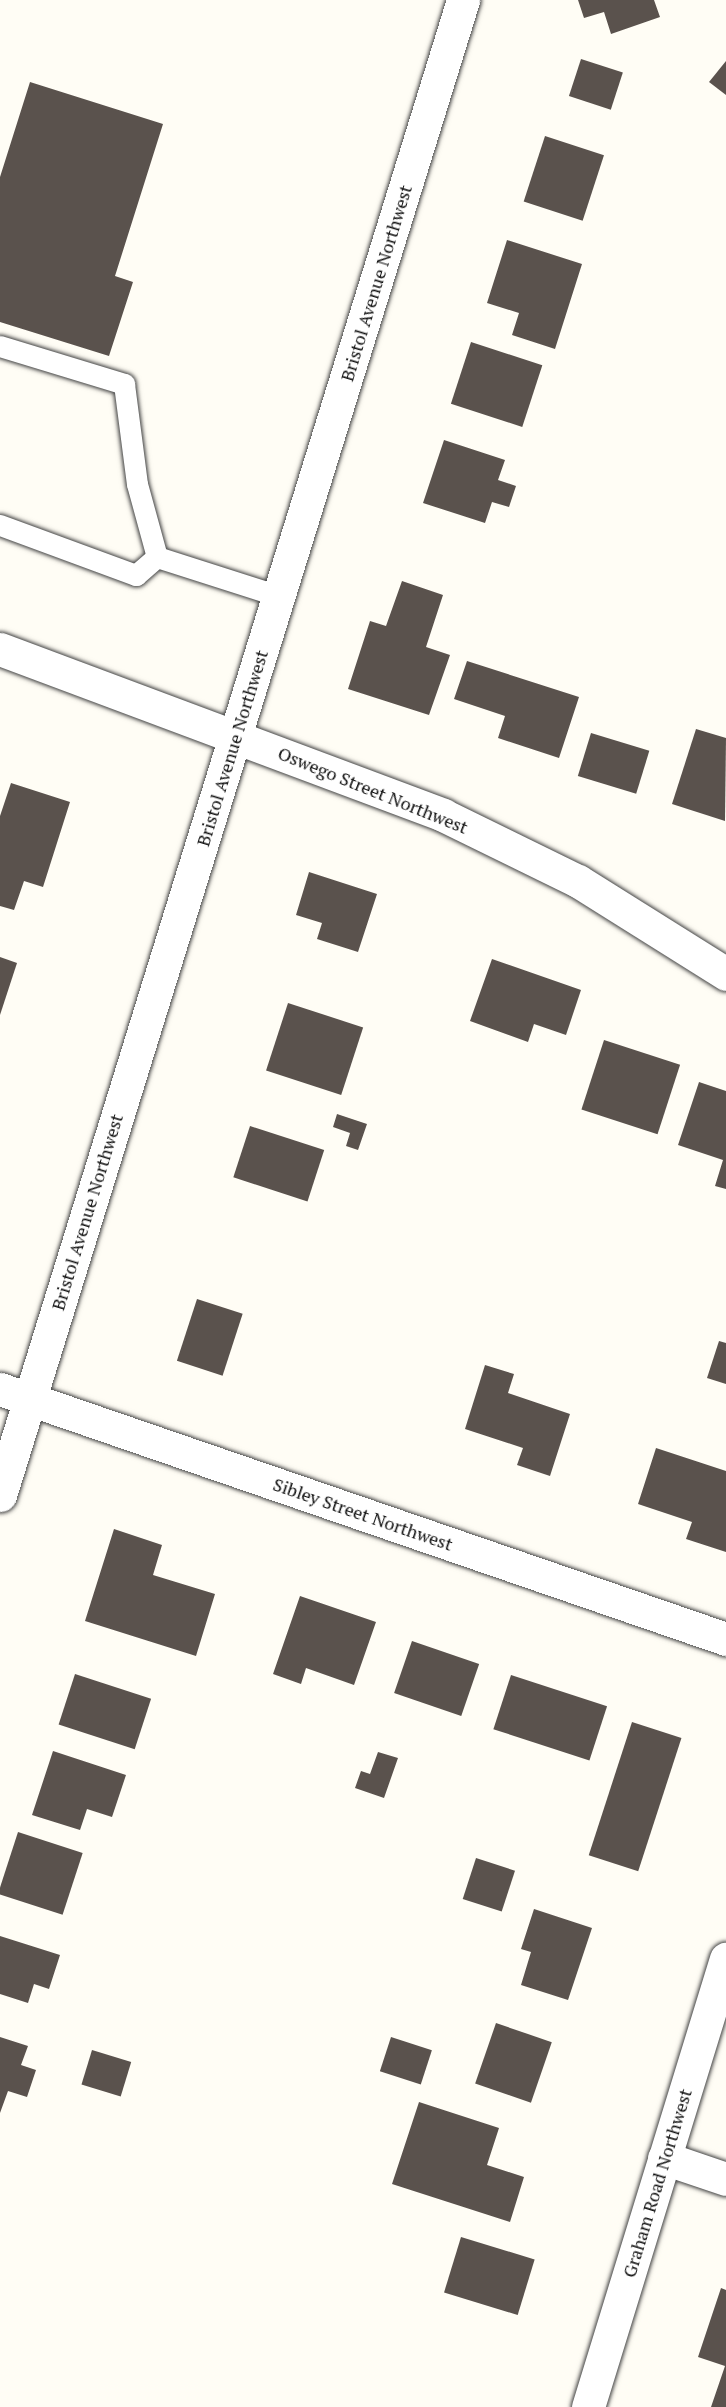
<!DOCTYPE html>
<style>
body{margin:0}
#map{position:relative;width:726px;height:2407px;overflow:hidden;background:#fffdf5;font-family:"PT Serif",serif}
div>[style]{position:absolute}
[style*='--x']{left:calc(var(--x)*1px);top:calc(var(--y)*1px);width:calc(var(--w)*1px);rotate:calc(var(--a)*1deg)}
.building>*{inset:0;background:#5a524d;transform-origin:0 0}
.roads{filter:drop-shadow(0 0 2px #444) drop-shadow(0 0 2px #444)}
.lane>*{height:21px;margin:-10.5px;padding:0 10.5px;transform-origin:10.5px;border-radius:10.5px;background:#fff}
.street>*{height:33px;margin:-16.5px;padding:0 16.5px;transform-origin:16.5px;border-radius:16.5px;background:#fff}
span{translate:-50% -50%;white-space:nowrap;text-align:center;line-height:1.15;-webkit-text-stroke:6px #fff;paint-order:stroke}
.street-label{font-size:18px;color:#111}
</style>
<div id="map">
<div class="building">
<div style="clip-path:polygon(578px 0,654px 0,660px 17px,611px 34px,604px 12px,584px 18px)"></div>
<div style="left:581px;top:59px;width:44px;height:39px;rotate:18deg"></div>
<div style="clip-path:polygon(726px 61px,726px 95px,709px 82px)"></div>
<div style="clip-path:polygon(30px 82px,163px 124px,115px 276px,133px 282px,109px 356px,0 322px,0 177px)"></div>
<div style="left:545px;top:136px;width:62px;height:69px;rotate:18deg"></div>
<div style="clip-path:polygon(507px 240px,582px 264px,555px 349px,512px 335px,519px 313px,487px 303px)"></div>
<div style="left:471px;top:342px;width:75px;height:65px;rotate:18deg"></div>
<div style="clip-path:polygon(444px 440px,505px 460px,498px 480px,516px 486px,509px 507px,492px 502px,485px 523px,423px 503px)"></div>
<div style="clip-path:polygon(402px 581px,443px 595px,426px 647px,450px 655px,429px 715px,348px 689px,370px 621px,386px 626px)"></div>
<div style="clip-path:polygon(467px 661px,579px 697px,559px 758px,498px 738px,505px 716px,454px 699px)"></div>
<div style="clip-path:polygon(696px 729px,726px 738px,725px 821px,672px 804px)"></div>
<div style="left:591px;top:733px;width:61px;height:45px;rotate:17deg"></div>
<div style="clip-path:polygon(11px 783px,70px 802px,43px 887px,24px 881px,14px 910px,0 906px,0 816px)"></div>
<div style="clip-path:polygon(309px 872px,377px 894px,358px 952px,317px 939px,322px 923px,296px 915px)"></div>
<div style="clip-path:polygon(0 957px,17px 963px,0 1015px)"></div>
<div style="clip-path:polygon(492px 959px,581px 990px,566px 1035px,534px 1024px,528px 1042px,470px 1021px)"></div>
<div style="left:288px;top:1003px;width:79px;height:71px;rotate:18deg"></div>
<div style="left:604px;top:1040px;width:80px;height:73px;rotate:18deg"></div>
<div style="clip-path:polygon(699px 1082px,726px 1091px,726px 1189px,715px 1186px,723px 1160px,678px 1145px)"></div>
<div style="clip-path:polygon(337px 1114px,367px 1124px,358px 1150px,346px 1146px,350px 1133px,333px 1127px)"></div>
<div style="left:250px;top:1126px;width:78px;height:54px;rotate:18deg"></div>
<div style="left:197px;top:1299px;width:48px;height:65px;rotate:18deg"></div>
<div style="clip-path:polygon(719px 1341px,726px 1343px,726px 1384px,707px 1378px)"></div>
<div style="clip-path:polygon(485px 1365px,514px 1374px,508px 1393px,570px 1414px,550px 1476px,517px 1465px,523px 1448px,465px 1429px)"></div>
<div style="clip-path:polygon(656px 1448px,726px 1471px,726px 1552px,686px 1539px,692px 1522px,638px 1504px)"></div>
<div style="clip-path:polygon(114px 1529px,162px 1545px,153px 1575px,215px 1594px,196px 1656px,85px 1621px)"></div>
<div style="clip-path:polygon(300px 1596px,376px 1622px,354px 1685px,306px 1668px,301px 1684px,273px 1674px)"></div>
<div style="left:412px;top:1641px;width:71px;height:55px;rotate:19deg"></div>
<div style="left:75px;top:1674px;width:80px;height:53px;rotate:18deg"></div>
<div style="left:511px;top:1675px;width:101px;height:57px;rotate:18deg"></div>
<div style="left:632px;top:1722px;width:52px;height:140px;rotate:18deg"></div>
<div style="clip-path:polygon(53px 1751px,126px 1775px,112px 1817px,87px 1809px,80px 1830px,32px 1815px)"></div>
<div style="clip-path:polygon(378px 1752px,398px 1758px,384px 1798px,355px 1788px,361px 1771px,370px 1774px)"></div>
<div style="left:18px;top:1832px;width:68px;height:65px;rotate:18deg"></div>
<div style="left:476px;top:1858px;width:41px;height:43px;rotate:18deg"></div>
<div style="clip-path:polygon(534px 1909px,592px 1928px,568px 2000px,521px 1985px,531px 1952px,521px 1949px)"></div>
<div style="clip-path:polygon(0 1936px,60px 1955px,49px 1989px,34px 1984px,28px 2003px,0 1994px)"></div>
<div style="left:496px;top:2023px;width:59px;height:64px;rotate:19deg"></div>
<div style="clip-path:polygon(0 2037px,28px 2046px,21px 2065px,36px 2070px,27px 2097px,8px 2091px,0 2113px)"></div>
<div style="left:391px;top:2037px;width:43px;height:36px;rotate:18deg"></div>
<div style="left:92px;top:2050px;width:41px;height:36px;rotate:17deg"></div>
<div style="clip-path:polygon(419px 2102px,499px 2128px,487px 2165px,524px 2177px,510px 2222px,392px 2184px)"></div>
<div style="left:461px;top:2237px;width:77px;height:58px;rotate:17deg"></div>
<div style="clip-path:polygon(721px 2288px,726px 2290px,726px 2407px,711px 2407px,725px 2366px,698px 2357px)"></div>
</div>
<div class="roads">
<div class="lane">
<div style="--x:0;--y:346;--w:130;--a:17"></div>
<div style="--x:124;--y:384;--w:101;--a:82.6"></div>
<div style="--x:137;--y:484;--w:76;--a:74.7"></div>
<div style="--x:157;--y:557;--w:128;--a:17.7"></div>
<div style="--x:0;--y:525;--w:145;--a:20.2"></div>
<div style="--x:136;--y:575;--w:28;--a:-41"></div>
</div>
<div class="street">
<div style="--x:0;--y:649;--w:473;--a:20.5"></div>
<div style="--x:443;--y:815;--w:150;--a:26.1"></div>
<div style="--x:578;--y:881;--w:175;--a:32.1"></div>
<div style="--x:0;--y:1389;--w:768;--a:19"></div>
<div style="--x:0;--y:1495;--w:1565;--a:-72.79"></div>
<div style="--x:664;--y:2158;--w:65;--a:18.7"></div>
<div style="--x:588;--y:2407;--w:469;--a:-72.9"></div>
</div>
</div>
<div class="street-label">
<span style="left:376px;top:283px;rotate:-73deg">Bristol Avenue Northwest</span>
<span style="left:232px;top:748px;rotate:-73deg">Bristol Avenue Northwest</span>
<span style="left:373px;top:790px;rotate:22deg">Oswego Street Northwest</span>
<span style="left:87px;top:1212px;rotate:-73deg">Bristol Avenue Northwest</span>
<span style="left:363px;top:1514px;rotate:19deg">Sibley Street Northwest</span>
<span style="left:657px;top:2183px;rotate:-73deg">Graham Road Northwest</span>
</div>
</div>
